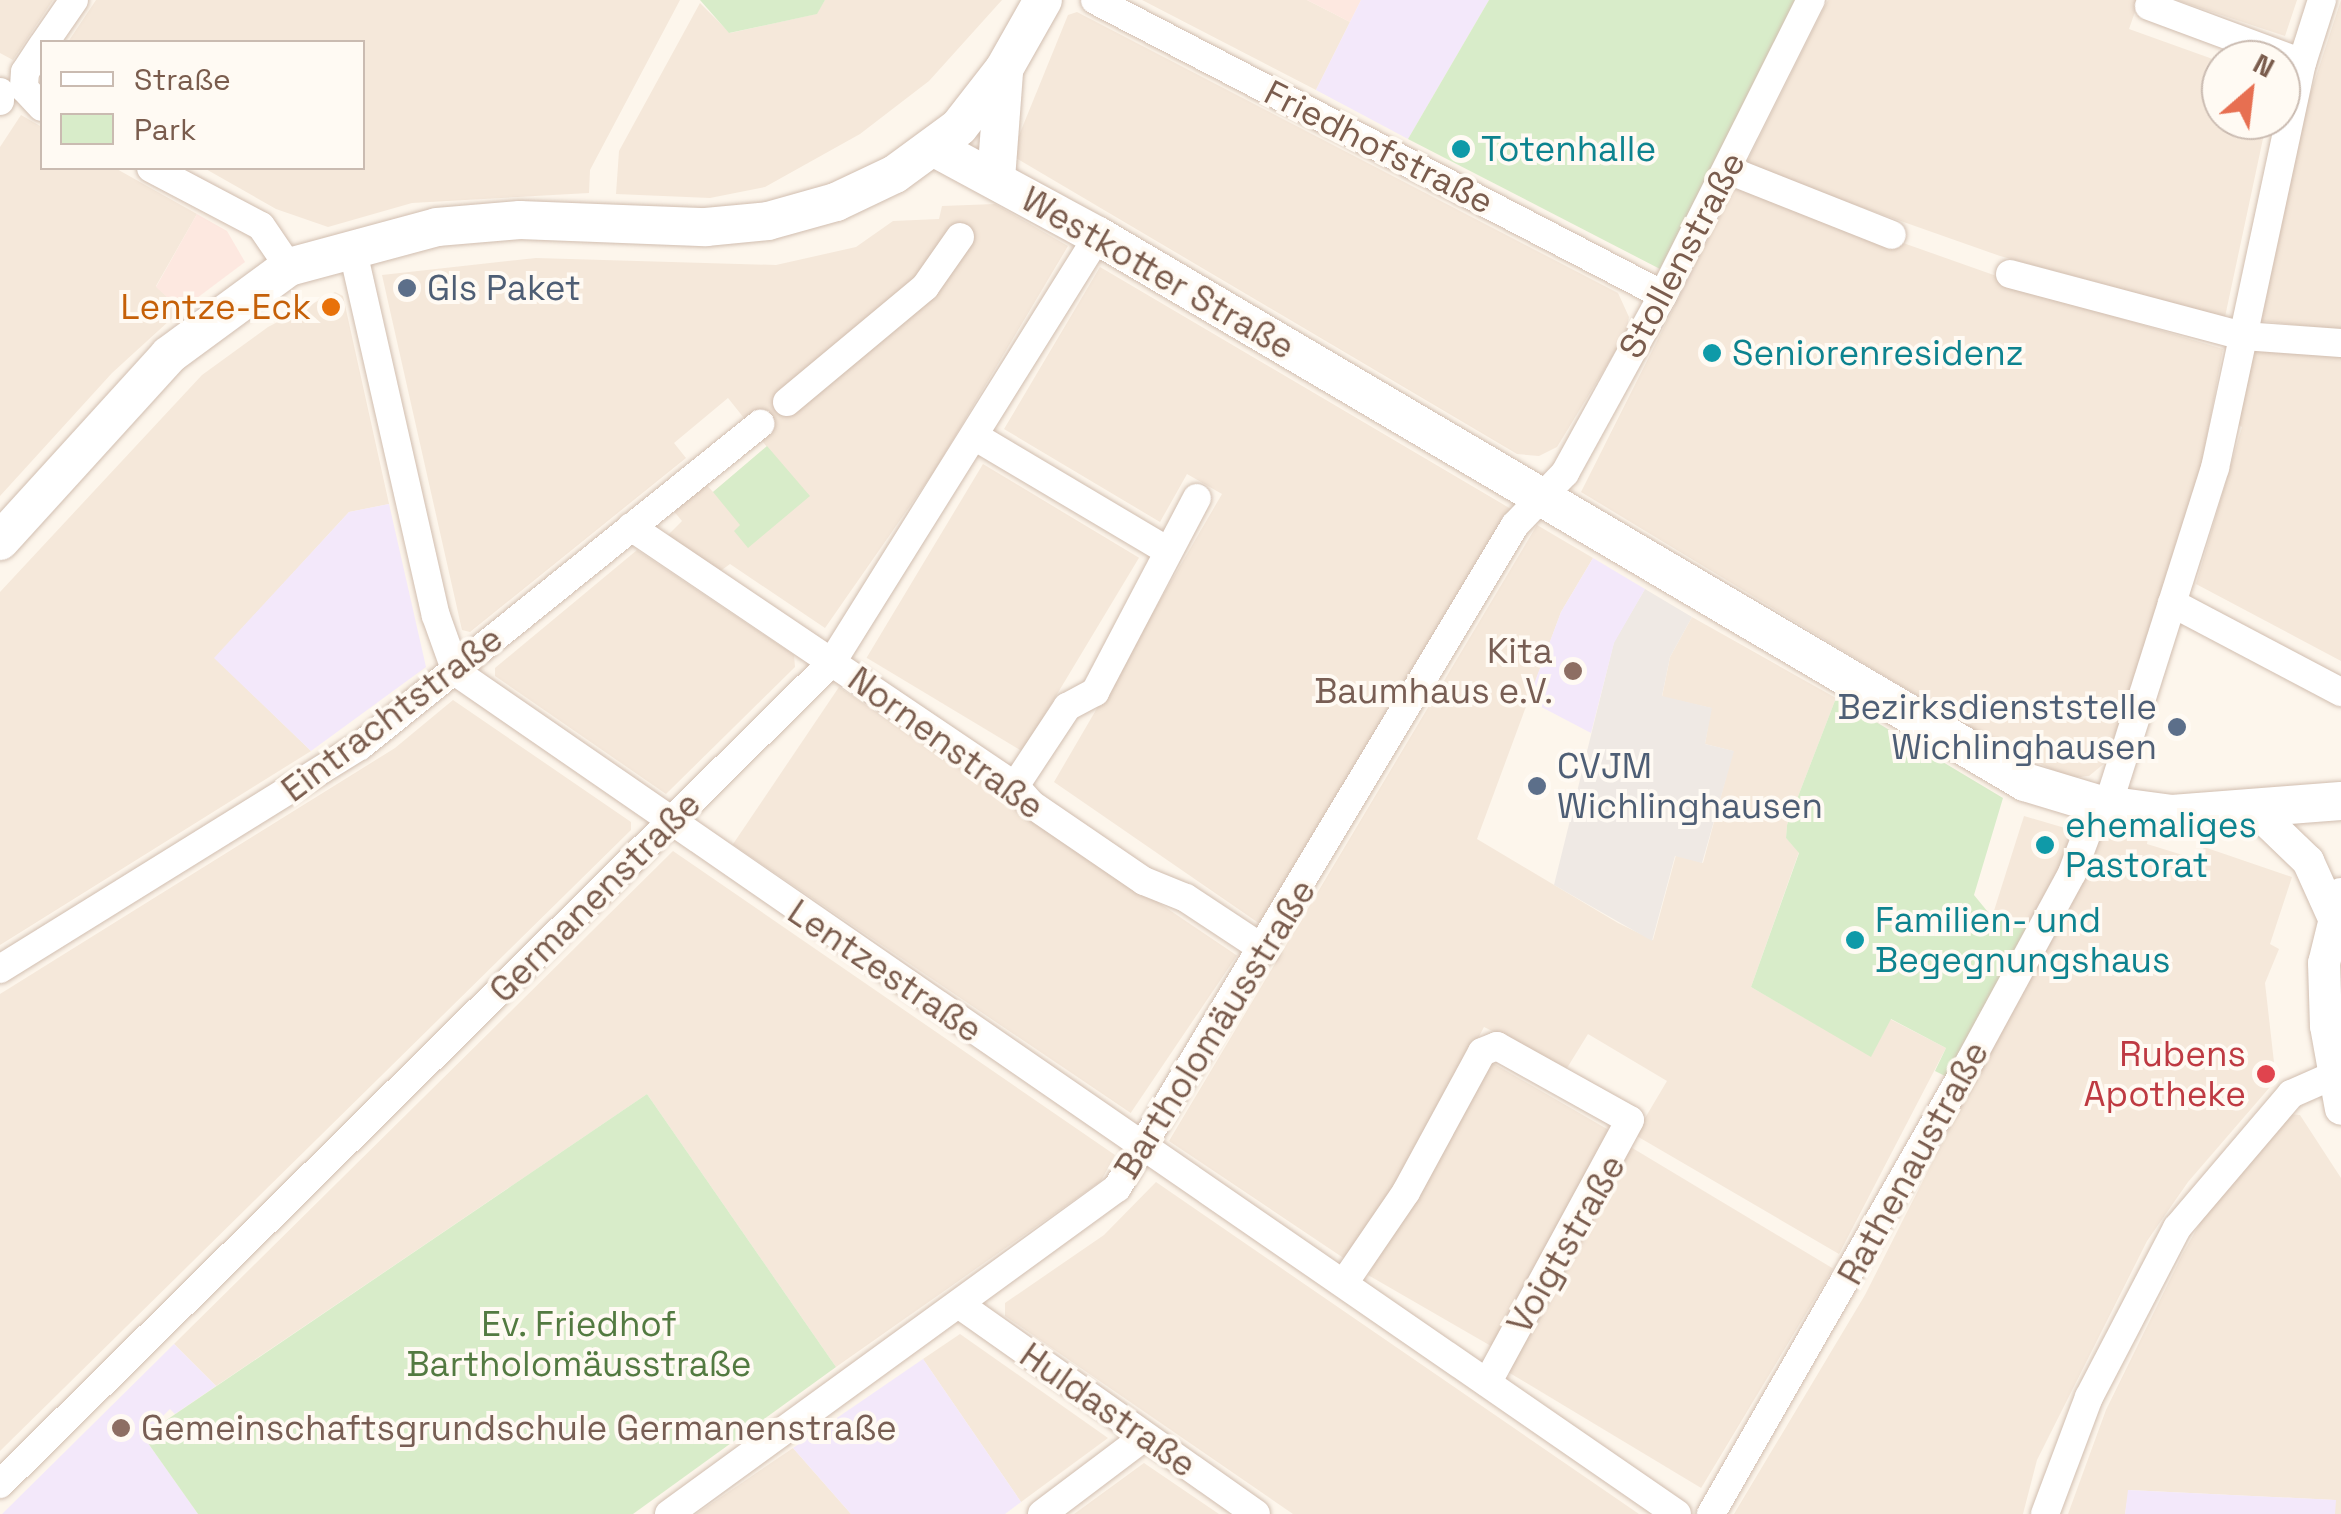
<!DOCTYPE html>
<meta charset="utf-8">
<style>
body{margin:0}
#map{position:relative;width:2341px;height:1514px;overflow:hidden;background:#fdf6ec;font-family:"Space Grotesk",sans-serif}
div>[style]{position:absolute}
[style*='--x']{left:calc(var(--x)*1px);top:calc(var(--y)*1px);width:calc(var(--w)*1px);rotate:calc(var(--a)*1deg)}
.residential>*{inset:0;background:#f5e8da;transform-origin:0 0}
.commercial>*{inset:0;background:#fde8e0}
.industrial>*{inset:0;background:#efe9e4}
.education>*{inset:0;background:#f3e8fa}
.green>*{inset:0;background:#d8ecc9}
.roads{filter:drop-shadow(0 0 2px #d1beb0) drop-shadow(0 0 2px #d1beb0)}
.minor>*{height:28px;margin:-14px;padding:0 14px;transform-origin:14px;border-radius:14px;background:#fff}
.tertiary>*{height:32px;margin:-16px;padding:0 16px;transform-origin:16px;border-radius:16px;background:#fff}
.secondary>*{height:38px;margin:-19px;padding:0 19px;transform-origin:19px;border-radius:19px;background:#fff}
.dots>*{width:28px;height:28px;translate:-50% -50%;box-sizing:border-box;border:5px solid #fffaf3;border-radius:50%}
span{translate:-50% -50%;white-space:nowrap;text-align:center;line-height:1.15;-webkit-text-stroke:8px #fffaf3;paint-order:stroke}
.street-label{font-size:35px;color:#7a5c4d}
.culture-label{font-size:35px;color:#0d838f}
.left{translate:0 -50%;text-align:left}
.service-label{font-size:35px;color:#4e5e75}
.right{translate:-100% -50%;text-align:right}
.food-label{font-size:35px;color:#c56008}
.education-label{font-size:35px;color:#785e54}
.health-label{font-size:35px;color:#be3a42}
.park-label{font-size:35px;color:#537a41}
.legend{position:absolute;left:40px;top:40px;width:325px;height:130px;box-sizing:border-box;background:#fffaf3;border:2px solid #cabbb1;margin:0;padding:12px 18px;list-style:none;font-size:30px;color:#7a5c4d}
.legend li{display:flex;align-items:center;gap:20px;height:50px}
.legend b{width:50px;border:2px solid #cabbb1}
.north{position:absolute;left:2201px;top:40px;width:100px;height:100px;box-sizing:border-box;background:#fffaf3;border:2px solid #cabbb1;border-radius:50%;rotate:28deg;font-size:28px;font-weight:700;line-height:40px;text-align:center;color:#7a5c4d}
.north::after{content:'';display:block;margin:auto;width:35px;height:45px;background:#e76f51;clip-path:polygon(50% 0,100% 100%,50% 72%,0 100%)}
</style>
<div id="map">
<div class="residential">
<div style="clip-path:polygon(0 0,53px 0,13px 60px,0 53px)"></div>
<div style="clip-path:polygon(96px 0,680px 0,590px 170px,589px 193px,412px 203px,328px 227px,276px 209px,204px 168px,362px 168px,362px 42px,68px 42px)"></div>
<div style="clip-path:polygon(825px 0,1002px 0,929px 81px,860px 134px,765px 187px,710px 198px,616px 194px,619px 151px,700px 3px,730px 33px,816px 14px)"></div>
<div style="clip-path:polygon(1142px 0,1307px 0,1350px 22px,1316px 90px)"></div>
<div style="clip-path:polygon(1828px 0,2139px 0,2129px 29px,2221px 62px,2221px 120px,2267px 120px,2225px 317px,2000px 256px,1745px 166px)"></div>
<div style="clip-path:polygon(2176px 0,2297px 0,2285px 36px)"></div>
<div style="clip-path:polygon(2341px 0,2341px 330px,2252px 320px,2307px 104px)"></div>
<div style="clip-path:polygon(1077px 12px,1618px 293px,1629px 317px,1626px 334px,1557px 447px,1539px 456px,1517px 454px,1011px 155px,1068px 15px)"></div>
<div style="clip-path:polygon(21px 115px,42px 127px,42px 168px,115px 168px,197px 214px,156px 286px,181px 310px,112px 373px,0 496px,0 147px)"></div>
<div style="clip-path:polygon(1736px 184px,2093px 310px,2223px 349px,2202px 464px,2166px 583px,2106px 762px,2089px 776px,2070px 778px,1926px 709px,1928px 702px,1581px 492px)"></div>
<div style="clip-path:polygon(995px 204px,1068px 246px,935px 470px,825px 628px,730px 564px,719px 572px,667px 536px,682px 521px,672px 509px,705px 483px,713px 492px,767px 447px,728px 398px,674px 443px,686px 458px,470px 632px,462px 630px,382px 275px,536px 258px,776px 265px,856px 247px,893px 221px,939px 219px,942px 206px)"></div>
<div style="clip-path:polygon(1100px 267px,1511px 509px,1260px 924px,1054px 782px,1222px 494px,1187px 474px,1160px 522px,1004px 429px)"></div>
<div style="clip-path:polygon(335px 292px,343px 296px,389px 504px,349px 512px,215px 658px,311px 751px,0 945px,0 592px,202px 375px,268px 327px)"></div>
<div style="clip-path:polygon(2245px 347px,2341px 357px,2341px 661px,2196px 584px,2242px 427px,2236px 424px)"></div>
<div style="left:983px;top:464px;width:182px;height:226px;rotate:31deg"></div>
<div style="clip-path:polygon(1537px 525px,1593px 558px,1561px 612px,1477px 839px,1618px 923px,1653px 940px,1676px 855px,1703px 863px,1733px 751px,1705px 744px,1711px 708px,1662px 697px,1670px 657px,1692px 617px,1836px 698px,1787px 825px,1786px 838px,1799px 852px,1751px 987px,1871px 1056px,1890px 1019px,1946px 1048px,1839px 1254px,1635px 1135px,1667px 1081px,1588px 1034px,1567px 1068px,1484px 1027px,1400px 1184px,1348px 1261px,1169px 1141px)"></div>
<div style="clip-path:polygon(637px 550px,794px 655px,795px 667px,666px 794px,495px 676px,495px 668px)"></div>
<div style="left:839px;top:687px;width:480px;height:190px;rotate:34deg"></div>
<div style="clip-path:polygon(453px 700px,631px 822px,631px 830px,0 1451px,0 994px,395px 748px)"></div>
<div style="clip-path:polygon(2024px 816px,2075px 831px,2064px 869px,2031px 930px,1992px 917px)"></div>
<div style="clip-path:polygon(2101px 829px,2148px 837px,2147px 844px,2199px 860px,2204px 847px,2292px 877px,2270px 944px,2279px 949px,2265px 983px,2276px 1080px,2188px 1182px,2147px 1241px,2037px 1460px,2023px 1514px,1734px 1514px,1865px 1295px)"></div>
<div style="clip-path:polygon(673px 851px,1115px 1155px,1101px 1181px,836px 1367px,647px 1094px,216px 1386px,174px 1344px)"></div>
<div style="left:1491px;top:1062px;width:144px;height:246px;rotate:30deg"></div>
<div style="clip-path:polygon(2287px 1114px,2300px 1115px,2341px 1178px,2341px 1514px,2335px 1514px,2335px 1500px,2129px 1490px,2125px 1514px,2068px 1514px,2106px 1410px,2182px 1255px,2212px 1202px)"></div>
<div style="left:1629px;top:1146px;width:238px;height:256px;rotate:31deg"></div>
<div style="clip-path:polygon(1156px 1182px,1639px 1514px,1640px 1514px,1293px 1514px,1005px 1316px,1005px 1303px,1104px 1235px)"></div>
<div style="clip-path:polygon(960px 1334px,1108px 1438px,1021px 1502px,923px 1359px)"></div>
<div style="clip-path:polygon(793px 1448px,851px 1514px,696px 1514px)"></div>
<div style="clip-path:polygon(1144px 1463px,1219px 1514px,1074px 1514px)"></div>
</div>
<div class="commercial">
<div style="clip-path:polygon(1307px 0,1361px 0,1350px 22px)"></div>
<div style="clip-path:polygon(197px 214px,227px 231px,245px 262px,181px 310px,156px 287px)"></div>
</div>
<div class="industrial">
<div style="clip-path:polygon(1645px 589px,1692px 617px,1670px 657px,1662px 696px,1712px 708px,1705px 744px,1734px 751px,1702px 863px,1675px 856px,1652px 941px,1554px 885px,1614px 642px)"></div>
</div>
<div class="education">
<div style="clip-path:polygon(1361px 0,1489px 0,1408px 139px,1316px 90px)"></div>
<div style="clip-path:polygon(389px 504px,426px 667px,311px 751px,214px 658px,349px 512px)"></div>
<div style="clip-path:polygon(1593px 558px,1645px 589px,1614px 643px,1591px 733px,1528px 700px,1561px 612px)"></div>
<div style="clip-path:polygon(174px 1344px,216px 1386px,175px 1414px,170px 1409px,143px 1436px,198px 1514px,2px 1514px)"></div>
<div style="clip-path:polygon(923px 1359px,1021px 1502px,1005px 1514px,851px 1514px,793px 1448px)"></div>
<div style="clip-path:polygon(2128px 1490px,2336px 1500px,2335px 1514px,2125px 1514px)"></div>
</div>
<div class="green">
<div style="clip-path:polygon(700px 0,825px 0,817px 14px,729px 33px)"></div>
<div style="clip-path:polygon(1489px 0,1796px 0,1660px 269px,1408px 139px)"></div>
<div style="clip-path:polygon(767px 446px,810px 496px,748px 548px,734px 531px,740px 525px,713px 492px)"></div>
<div style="clip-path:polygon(1836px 698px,2003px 798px,1974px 895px,1992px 917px,2031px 930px,1951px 1079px,1935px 1071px,1946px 1048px,1891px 1019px,1871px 1057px,1751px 987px,1799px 853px,1786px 838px,1787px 825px)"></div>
<div style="clip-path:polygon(647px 1094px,836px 1367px,633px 1514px,198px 1514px,143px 1436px)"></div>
</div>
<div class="roads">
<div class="minor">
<div style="--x:1095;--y:0;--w:640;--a:27.45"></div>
<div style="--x:2149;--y:6;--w:163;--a:20.4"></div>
<div style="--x:45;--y:42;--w:51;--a:-55.4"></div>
<div style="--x:42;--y:46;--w:31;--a:123"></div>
<div style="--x:25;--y:72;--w:16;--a:94"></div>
<div style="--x:24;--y:88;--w:26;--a:47"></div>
<div style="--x:0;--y:92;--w:9;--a:90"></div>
<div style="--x:151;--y:168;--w:124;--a:27.8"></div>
<div style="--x:261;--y:226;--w:50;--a:55.7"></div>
<div style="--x:1728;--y:170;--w:176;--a:21.6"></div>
<div style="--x:352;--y:247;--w:378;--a:77.2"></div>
<div style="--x:436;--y:616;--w:59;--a:70.3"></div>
<div style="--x:456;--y:672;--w:1483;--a:34.59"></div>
<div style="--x:2010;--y:274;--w:241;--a:14.9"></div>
<div style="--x:2243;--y:336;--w:98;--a:4.1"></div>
<div style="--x:787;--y:402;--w:180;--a:-39.8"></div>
<div style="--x:925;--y:287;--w:61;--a:-55"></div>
<div style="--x:976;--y:437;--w:221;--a:30.7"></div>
<div style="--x:631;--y:527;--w:463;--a:34"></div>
<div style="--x:1015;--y:786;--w:24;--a:48"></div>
<div style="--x:1031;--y:804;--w:137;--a:34.3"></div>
<div style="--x:1144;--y:881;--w:45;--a:22"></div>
<div style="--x:1186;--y:898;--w:95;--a:33.4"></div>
<div style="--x:2172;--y:603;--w:191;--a:27.8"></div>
<div style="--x:1015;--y:786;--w:95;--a:-56.6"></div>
<div style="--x:1067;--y:707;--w:32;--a:-28"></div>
<div style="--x:1095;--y:692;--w:219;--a:-62.3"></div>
<div style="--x:2108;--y:805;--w:354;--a:-72.4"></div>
<div style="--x:2215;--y:468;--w:414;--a:-77.9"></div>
<div style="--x:2302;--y:63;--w:66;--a:-72.4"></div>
<div style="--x:0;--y:969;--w:423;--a:-31.8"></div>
<div style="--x:360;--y:746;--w:514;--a:-38.83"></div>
<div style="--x:1344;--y:1283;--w:110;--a:-55.7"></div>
<div style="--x:1406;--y:1192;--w:159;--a:-61.5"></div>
<div style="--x:1482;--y:1052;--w:16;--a:-22"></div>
<div style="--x:1497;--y:1046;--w:152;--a:29.1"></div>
<div style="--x:1630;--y:1120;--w:299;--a:118.5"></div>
<div style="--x:960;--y:1305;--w:362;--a:35.2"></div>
<div style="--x:0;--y:1484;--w:1170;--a:-44.65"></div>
<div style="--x:832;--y:662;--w:502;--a:-58.02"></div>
<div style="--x:669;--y:1514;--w:554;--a:-36.04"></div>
<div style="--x:1117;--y:1188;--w:773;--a:-59.02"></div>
<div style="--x:1515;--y:525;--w:72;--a:-46.1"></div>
<div style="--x:1565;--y:473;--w:203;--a:-61.2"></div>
<div style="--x:1663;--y:295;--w:330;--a:-63.4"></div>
<div style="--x:1042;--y:1514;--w:126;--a:-37"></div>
<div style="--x:1711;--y:1514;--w:520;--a:-60.23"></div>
<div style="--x:1969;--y:1063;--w:216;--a:-61.5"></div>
<div style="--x:2072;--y:873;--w:74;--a:-69.4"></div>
<div style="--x:2045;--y:1514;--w:125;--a:-69.4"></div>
<div style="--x:2089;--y:1397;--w:191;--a:-62.5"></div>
<div style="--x:2177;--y:1228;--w:176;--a:-49.6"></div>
<div style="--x:2291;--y:1094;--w:47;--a:-23.8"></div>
</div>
<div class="tertiary">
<div style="--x:2257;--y:812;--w:71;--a:43.9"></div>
<div style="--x:2308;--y:861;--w:58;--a:65.6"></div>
<div style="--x:2341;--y:894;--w:71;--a:103.8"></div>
<div style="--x:2324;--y:963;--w:63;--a:88.2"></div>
<div style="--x:2326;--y:1026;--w:84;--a:79.8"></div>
</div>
<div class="secondary">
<div style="--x:935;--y:148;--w:185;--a:28.4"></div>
<div style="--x:1098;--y:236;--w:1076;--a:30.5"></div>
<div style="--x:2025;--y:782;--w:76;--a:16.8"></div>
<div style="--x:2098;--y:804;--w:75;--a:7.7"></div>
<div style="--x:2172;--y:814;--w:169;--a:-4.4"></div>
<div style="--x:996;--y:179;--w:107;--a:-85.7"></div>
<div style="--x:0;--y:541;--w:251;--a:-47.7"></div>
<div style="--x:169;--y:355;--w:149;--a:-36.3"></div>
<div style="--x:289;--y:267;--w:153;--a:-15.1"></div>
<div style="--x:437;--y:227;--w:83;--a:-4.8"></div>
<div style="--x:520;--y:220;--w:186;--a:2.2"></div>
<div style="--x:706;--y:227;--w:62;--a:-5.5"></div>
<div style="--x:768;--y:221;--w:71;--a:-15.6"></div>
<div style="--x:836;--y:202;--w:65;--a:-25.4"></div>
<div style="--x:895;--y:174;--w:79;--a:-36.3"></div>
<div style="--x:959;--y:127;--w:73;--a:-52.2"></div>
<div style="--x:1004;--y:69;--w:79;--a:-60.5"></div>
</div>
</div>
<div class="dots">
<div style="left:1461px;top:149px;background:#0f9aa8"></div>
<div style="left:407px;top:288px;background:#5c6f8a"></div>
<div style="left:331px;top:307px;background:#e8710a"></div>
<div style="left:1712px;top:353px;background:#0f9aa8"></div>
<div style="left:1573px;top:671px;background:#8d6e63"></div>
<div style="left:2177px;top:727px;background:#5c6f8a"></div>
<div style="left:1537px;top:786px;background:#5c6f8a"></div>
<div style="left:2045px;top:845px;background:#0f9aa8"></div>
<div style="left:1855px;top:940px;background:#0f9aa8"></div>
<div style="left:2266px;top:1074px;background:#e0444e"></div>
<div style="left:121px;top:1428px;background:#8d6e63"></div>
</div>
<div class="street-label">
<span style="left:1379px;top:147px;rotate:27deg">Friedhofstraße</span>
<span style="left:1682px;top:255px;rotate:-62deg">Stollenstraße</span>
<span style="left:1158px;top:273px;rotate:30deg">Westkotter Straße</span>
<span style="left:392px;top:714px;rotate:-37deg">Eintrachtstraße</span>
<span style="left:946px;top:743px;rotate:36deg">Nornenstraße</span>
<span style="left:595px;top:897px;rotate:-45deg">Germanenstraße</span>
<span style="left:885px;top:971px;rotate:34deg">Lentzestraße</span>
<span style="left:1215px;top:1029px;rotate:-58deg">Bartholomäusstraße</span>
<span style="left:1913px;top:1163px;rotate:-61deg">Rathenaustraße</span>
<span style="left:1566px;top:1244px;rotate:-60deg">Voigtstraße</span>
<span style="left:1108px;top:1410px;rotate:35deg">Huldastraße</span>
</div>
<div class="culture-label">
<span class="left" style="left:1481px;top:149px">Totenhalle</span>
<span class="left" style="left:1732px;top:353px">Seniorenresidenz</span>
<span class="left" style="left:2065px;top:845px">ehemaliges<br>Pastorat</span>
<span class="left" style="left:1875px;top:940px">Familien- und<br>Begegnungshaus</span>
</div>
<div class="service-label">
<span class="left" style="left:427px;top:288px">Gls Paket</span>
<span class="right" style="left:2157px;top:727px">Bezirksdienststelle<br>Wichlinghausen</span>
<span class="left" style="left:1557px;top:786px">CVJM<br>Wichlinghausen</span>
</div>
<div class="food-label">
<span class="right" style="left:311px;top:307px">Lentze-Eck</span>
</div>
<div class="education-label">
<span class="right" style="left:1553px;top:671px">Kita<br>Baumhaus e.V.</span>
<span class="left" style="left:141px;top:1428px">Gemeinschaftsgrundschule Germanenstraße</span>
</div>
<div class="health-label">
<span class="right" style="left:2246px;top:1074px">Rubens<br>Apotheke</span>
</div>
<div class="park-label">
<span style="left:579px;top:1344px">Ev. Friedhof<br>Bartholomäusstraße</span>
</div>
<ul class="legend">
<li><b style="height:12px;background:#fff"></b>Straße</li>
<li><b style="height:28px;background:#d8ecc9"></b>Park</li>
</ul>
<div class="north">N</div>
</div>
